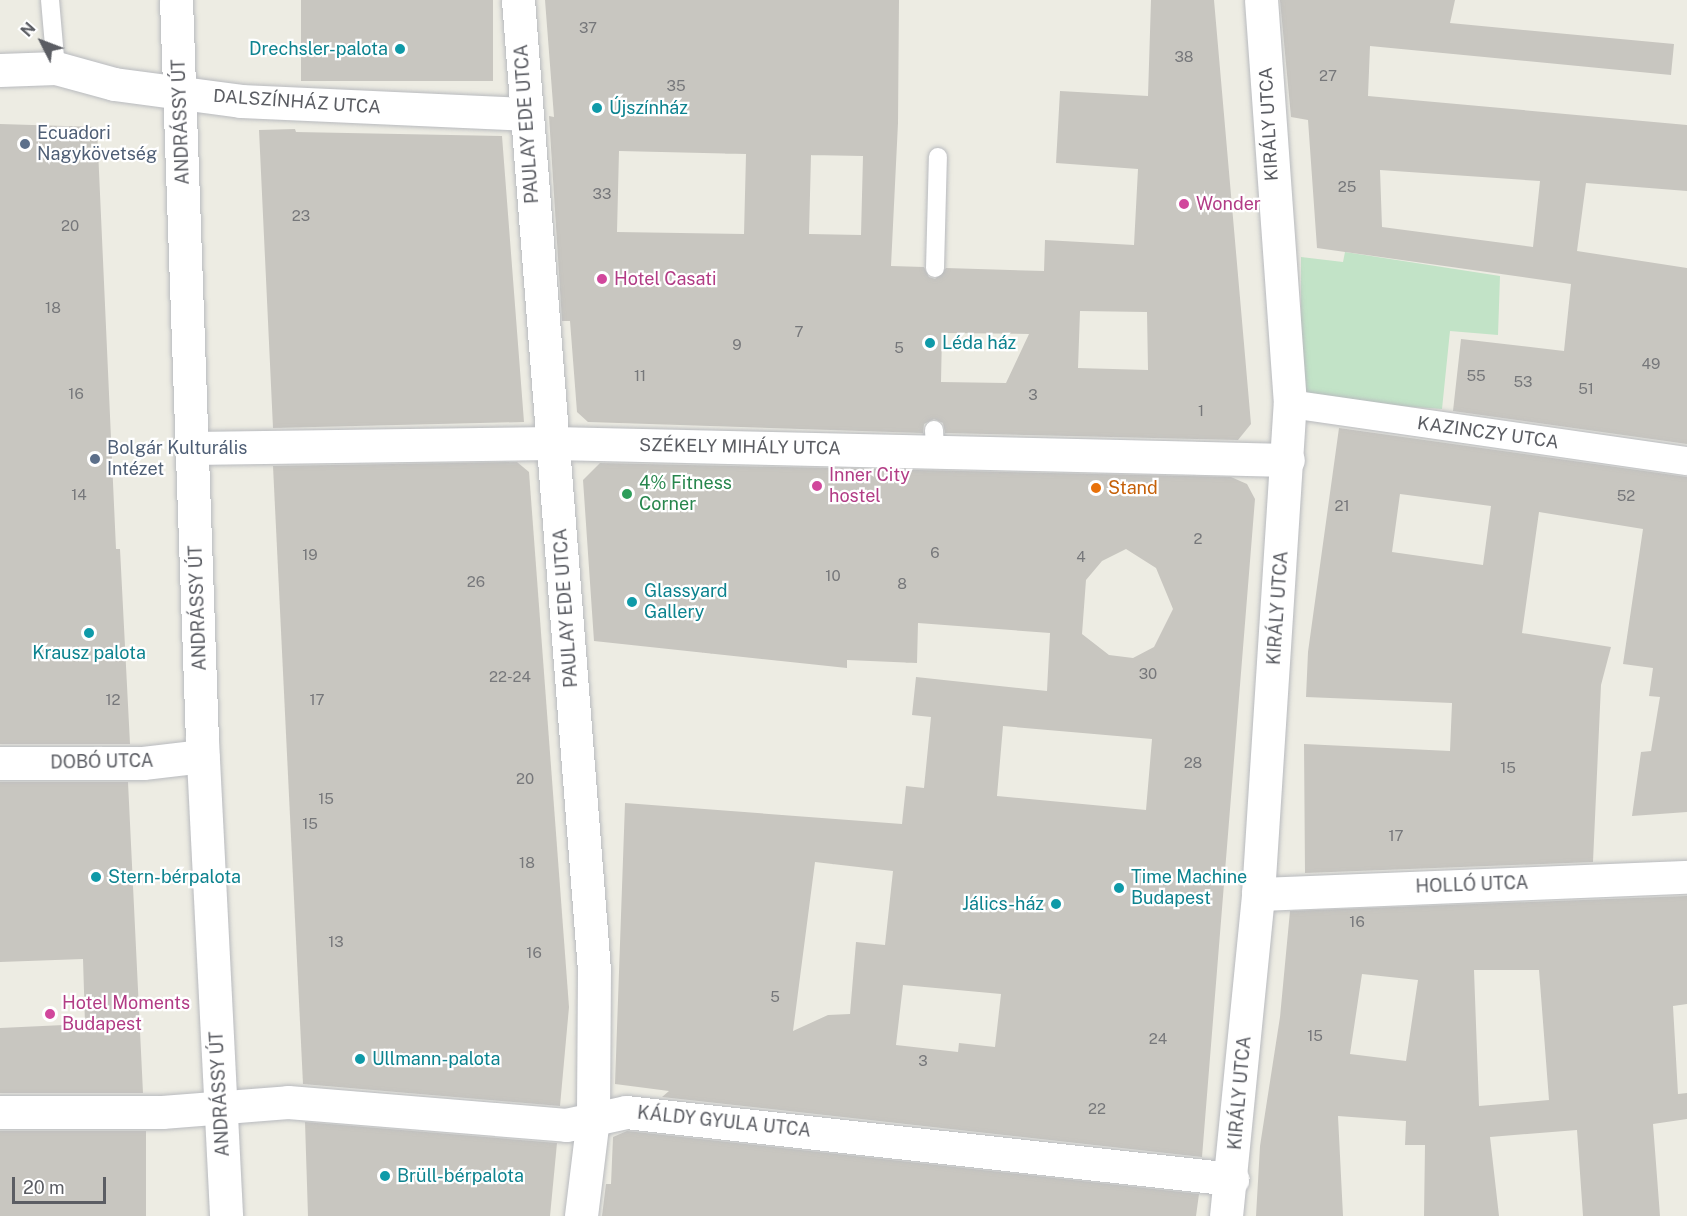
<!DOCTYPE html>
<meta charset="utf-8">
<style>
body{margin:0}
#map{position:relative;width:1687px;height:1216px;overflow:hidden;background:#edece3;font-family:"Public Sans",sans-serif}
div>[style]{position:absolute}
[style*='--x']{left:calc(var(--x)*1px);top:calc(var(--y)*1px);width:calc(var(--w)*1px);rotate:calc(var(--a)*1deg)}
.green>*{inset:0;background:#c2e3c7}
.building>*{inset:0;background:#c8c6c0;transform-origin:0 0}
.roads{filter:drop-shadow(0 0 2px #b8babe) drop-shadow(0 0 2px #b8babe)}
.service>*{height:18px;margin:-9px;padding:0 9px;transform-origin:9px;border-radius:9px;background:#fff}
.pedestrian>*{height:28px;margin:-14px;padding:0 14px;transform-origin:14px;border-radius:14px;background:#fff}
.minor>*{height:33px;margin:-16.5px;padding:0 16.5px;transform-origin:16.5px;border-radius:16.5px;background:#fff}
.secondary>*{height:33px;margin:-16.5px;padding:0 16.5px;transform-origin:16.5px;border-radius:16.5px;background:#fff}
.dots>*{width:16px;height:16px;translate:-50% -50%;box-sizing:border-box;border:3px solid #fff;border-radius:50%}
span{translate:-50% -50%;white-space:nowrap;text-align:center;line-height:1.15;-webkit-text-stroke:4.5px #fff;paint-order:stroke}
.number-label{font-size:15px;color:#76777a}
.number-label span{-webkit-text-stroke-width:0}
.culture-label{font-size:18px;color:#0d838f}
.right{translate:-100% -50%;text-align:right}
.left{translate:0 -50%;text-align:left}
.street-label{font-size:18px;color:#5b5d63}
.service-label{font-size:18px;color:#4e5e75}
.hotel-label{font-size:18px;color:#b23c85}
.leisure-label{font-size:18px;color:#27864d}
.food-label{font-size:18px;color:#c56008}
.north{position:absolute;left:12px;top:12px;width:60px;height:60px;-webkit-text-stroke:4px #fff;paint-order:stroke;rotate:312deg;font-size:16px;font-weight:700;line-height:24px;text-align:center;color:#5b5d63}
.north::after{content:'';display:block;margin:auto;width:21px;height:27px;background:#5b5d63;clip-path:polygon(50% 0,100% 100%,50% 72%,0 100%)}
.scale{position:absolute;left:12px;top:1177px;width:94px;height:27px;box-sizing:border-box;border:3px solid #5b5d63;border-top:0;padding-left:8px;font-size:18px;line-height:21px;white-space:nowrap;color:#5b5d63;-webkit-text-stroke:4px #fff;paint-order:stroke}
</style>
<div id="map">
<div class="green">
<div style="clip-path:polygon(1345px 252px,1500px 276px,1498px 335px,1450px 331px,1442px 409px,1301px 399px,1301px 257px,1343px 262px)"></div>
</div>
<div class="building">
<div style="left:301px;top:0;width:192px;height:81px"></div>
<div style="clip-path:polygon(evenodd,545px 0,899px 0,898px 123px,891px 266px,924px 267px,929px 277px,935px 279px,946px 268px,1044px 271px,1045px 240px,1134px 245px,1138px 169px,1056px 163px,1060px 91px,1148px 96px,1151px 0,1214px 0,1251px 424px,1238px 440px,945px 433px,943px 423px,934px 419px,924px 424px,923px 433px,588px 422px,577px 412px,570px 321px,562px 321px,549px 116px,554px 117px,545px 0,619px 151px,746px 154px,744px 234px,617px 232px,619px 151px,545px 0,811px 155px,863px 156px,861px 235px,809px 234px,811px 155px,545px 0,1080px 311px,1147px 312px,1148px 370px,1078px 368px,1080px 311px,545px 0,942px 333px,1029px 334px,1006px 383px,941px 382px,942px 333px)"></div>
<div style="clip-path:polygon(evenodd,1280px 0,1455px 0,1450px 23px,1674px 44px,1671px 75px,1370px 46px,1368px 96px,1687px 125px,1687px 191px,1586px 183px,1577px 251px,1687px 268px,1687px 444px,1453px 411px,1461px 339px,1564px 351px,1571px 284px,1317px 248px,1308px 120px,1291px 117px,1280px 0,1380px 170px,1540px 181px,1533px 247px,1382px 227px,1380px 170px)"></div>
<div style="clip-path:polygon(0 124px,97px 127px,116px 549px,120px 549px,130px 744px,0 744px)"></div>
<div style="clip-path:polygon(295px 129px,296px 132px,502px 136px,524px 422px,273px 428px,259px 130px)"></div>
<div style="clip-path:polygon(evenodd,1339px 428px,1687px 477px,1687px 812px,1632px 816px,1641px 752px,1651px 751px,1660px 697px,1649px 696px,1653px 668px,1623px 664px,1643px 529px,1539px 512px,1522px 633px,1611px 647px,1601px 685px,1593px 862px,1305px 873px,1304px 744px,1450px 751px,1452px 703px,1306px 697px,1308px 652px,1339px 428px,1400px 494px,1491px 506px,1483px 565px,1392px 552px,1400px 494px)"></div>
<div style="clip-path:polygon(517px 462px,529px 472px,569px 1007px,560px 1106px,303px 1084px,273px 466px)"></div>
<div style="clip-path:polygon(evenodd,600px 463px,1231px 477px,1247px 484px,1255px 499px,1202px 1157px,662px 1097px,669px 1091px,615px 1084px,625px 803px,902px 824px,906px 786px,924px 788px,931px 717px,912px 715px,916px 677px,1047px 691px,1050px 633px,918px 623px,917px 663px,847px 660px,847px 668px,594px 641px,583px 480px,600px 463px,1126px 549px,1156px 568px,1173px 609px,1154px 647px,1133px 658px,1109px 655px,1082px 634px,1086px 580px,1102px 561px,1126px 549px,600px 463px,1003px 726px,1152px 739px,1146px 810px,997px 796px,1003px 726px,600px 463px,815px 862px,893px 871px,885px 945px,856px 942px,850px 1014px,828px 1015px,793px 1031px,815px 862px,600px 463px,903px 985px,1001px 994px,995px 1047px,959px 1043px,958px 1052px,896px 1045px,903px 985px)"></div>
<div style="clip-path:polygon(0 782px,128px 782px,143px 1093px,0 1093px,0 1028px,85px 1024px,83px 959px,0 962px)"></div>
<div style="clip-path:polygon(evenodd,1687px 896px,1687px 1004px,1673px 1006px,1678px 1094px,1687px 1093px,1687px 1119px,1653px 1124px,1660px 1216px,1583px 1216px,1577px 1130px,1490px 1137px,1499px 1216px,1424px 1216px,1425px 1145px,1405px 1145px,1406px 1121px,1338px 1116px,1343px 1216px,1256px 1216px,1260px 1146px,1280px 1017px,1290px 911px,1687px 896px,1474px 970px,1539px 970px,1549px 1100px,1479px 1106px,1474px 970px,1687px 896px,1362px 974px,1418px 980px,1406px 1061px,1350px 1054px,1362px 974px)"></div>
<div style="clip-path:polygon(305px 1122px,557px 1143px,550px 1216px,308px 1216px)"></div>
<div style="left:0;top:1131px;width:146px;height:85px"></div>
<div style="clip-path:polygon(627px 1131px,1199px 1194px,1196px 1216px,602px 1216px,606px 1184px,611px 1184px,613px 1137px)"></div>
</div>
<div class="roads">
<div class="service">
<div style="--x:50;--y:0;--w:68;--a:85"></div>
<div style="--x:935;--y:268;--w:111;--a:-88.5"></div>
<div style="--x:934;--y:430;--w:22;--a:87"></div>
</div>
<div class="pedestrian">
<div style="--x:1290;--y:404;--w:401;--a:8.2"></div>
</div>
<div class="minor">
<div style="--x:518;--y:0;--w:973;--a:85.52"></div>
<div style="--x:594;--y:970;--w:148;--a:90.4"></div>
<div style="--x:593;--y:1118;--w:99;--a:97"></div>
<div style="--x:0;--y:70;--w:56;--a:-2"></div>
<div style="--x:56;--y:68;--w:60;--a:15.4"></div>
<div style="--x:114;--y:84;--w:128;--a:7.6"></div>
<div style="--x:241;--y:101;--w:284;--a:2.6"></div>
<div style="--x:192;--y:448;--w:361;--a:-0.8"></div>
<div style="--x:553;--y:443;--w:735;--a:1.32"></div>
<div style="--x:0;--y:763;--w:143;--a:0"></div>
<div style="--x:143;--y:763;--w:60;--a:-6.7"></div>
<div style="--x:1258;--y:894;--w:429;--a:-2.3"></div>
<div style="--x:0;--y:1112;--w:162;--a:0"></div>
<div style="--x:162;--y:1112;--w:126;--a:-4.5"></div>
<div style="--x:288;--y:1102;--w:279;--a:4.7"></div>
<div style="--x:566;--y:1125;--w:61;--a:-12.2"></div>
<div style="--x:626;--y:1112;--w:610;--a:6.31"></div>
<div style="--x:1226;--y:1216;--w:324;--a:-84.3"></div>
<div style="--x:1258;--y:894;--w:491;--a:-86.3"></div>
<div style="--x:1290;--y:404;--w:405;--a:-94.1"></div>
</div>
<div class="secondary">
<div style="--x:176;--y:0;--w:740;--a:87.99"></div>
<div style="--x:202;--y:740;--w:477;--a:87.1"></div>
</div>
</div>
<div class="dots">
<div style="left:400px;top:49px;background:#0f9aa8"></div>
<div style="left:597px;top:108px;background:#0f9aa8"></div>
<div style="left:25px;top:144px;background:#5c6f8a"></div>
<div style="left:1184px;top:204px;background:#d1479c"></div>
<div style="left:602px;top:279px;background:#d1479c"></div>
<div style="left:930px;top:343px;background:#0f9aa8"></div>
<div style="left:95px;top:459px;background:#5c6f8a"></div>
<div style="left:817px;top:486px;background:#d1479c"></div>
<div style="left:1096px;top:488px;background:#e8710a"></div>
<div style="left:627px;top:494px;background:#2e9e5b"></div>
<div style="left:632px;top:602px;background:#0f9aa8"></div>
<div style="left:89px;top:633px;background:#0f9aa8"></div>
<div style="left:96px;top:877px;background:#0f9aa8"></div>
<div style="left:1119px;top:888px;background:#0f9aa8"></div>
<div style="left:1056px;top:904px;background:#0f9aa8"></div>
<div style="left:50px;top:1014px;background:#d1479c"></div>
<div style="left:360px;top:1059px;background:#0f9aa8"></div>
<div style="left:385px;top:1176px;background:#0f9aa8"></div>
</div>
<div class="number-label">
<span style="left:588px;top:28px">37</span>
<span style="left:1184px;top:57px">38</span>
<span style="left:1328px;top:76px">27</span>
<span style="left:676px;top:86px">35</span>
<span style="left:1347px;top:187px">25</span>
<span style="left:602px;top:194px">33</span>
<span style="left:301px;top:216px">23</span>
<span style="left:70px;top:226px">20</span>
<span style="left:53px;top:308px">18</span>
<span style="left:799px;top:332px">7</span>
<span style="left:737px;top:345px">9</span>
<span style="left:899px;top:348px">5</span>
<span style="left:1651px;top:364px">49</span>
<span style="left:640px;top:376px">11</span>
<span style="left:1476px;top:376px">55</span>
<span style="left:1523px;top:382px">53</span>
<span style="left:1586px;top:389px">51</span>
<span style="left:76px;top:394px">16</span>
<span style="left:1033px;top:395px">3</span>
<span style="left:1201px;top:411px">1</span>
<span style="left:79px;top:495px">14</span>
<span style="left:1626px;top:496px">52</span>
<span style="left:1342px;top:506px">21</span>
<span style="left:1198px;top:539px">2</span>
<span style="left:935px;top:553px">6</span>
<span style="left:310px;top:555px">19</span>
<span style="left:1081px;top:557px">4</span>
<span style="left:833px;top:576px">10</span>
<span style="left:476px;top:582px">26</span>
<span style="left:902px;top:584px">8</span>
<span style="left:1148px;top:674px">30</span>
<span style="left:510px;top:677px">22-24</span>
<span style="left:113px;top:700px">12</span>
<span style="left:317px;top:700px">17</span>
<span style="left:1193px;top:763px">28</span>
<span style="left:1508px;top:768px">15</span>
<span style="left:525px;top:779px">20</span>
<span style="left:326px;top:799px">15</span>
<span style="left:310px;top:824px">15</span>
<span style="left:1396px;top:836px">17</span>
<span style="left:527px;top:863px">18</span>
<span style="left:1357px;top:922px">16</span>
<span style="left:336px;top:942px">13</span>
<span style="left:534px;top:953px">16</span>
<span style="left:775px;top:997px">5</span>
<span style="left:1315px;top:1036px">15</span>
<span style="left:1158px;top:1039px">24</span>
<span style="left:923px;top:1061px">3</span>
<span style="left:1097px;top:1109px">22</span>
</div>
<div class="culture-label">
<span class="right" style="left:388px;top:49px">Drechsler-palota</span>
<span class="left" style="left:609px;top:108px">Újszínház</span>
<span class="left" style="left:942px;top:343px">Léda ház</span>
<span class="left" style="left:644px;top:602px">Glassyard<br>Gallery</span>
<span style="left:89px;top:653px">Krausz palota</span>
<span class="left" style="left:108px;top:877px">Stern-bérpalota</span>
<span class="left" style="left:1131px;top:888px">Time Machine<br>Budapest</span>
<span class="right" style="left:1044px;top:904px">Jálics-ház</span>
<span class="left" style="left:372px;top:1059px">Ullmann-palota</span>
<span class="left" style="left:397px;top:1176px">Brüll-bérpalota</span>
</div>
<div class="street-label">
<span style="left:297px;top:102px;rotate:4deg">DALSZÍNHÁZ UTCA</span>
<span style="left:181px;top:122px;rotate:-92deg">ANDRÁSSY ÚT</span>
<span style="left:527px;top:124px;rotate:-94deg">PAULAY EDE UTCA</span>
<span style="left:1269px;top:124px;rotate:-93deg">KIRÁLY UTCA</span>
<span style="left:1488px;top:433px;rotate:8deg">KAZINCZY UTCA</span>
<span style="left:740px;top:447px;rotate:1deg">SZÉKELY MIHÁLY UTCA</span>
<span style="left:198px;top:608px;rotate:-92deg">ANDRÁSSY ÚT</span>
<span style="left:566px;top:608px;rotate:-94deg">PAULAY EDE UTCA</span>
<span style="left:1278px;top:608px;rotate:-86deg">KIRÁLY UTCA</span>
<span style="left:102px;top:762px;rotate:-1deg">DOBÓ UTCA</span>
<span style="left:1472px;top:885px;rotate:-2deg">HOLLÓ UTCA</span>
<span style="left:1240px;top:1093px;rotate:-85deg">KIRÁLY UTCA</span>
<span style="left:220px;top:1094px;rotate:-93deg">ANDRÁSSY ÚT</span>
<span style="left:724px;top:1122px;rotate:6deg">KÁLDY GYULA UTCA</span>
</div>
<div class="service-label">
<span class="left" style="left:37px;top:144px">Ecuadori<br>Nagykövetség</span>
<span class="left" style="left:107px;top:459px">Bolgár Kulturális<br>Intézet</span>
</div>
<div class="hotel-label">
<span class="left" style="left:1196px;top:204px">Wonder</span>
<span class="left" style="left:614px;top:279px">Hotel Casati</span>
<span class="left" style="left:829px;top:486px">Inner City<br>hostel</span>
<span class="left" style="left:62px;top:1014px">Hotel Moments<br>Budapest</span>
</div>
<div class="leisure-label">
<span class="left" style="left:639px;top:494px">4% Fitness<br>Corner</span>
</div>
<div class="food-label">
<span class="left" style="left:1108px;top:488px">Stand</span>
</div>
<div class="north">N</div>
<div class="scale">20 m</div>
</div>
